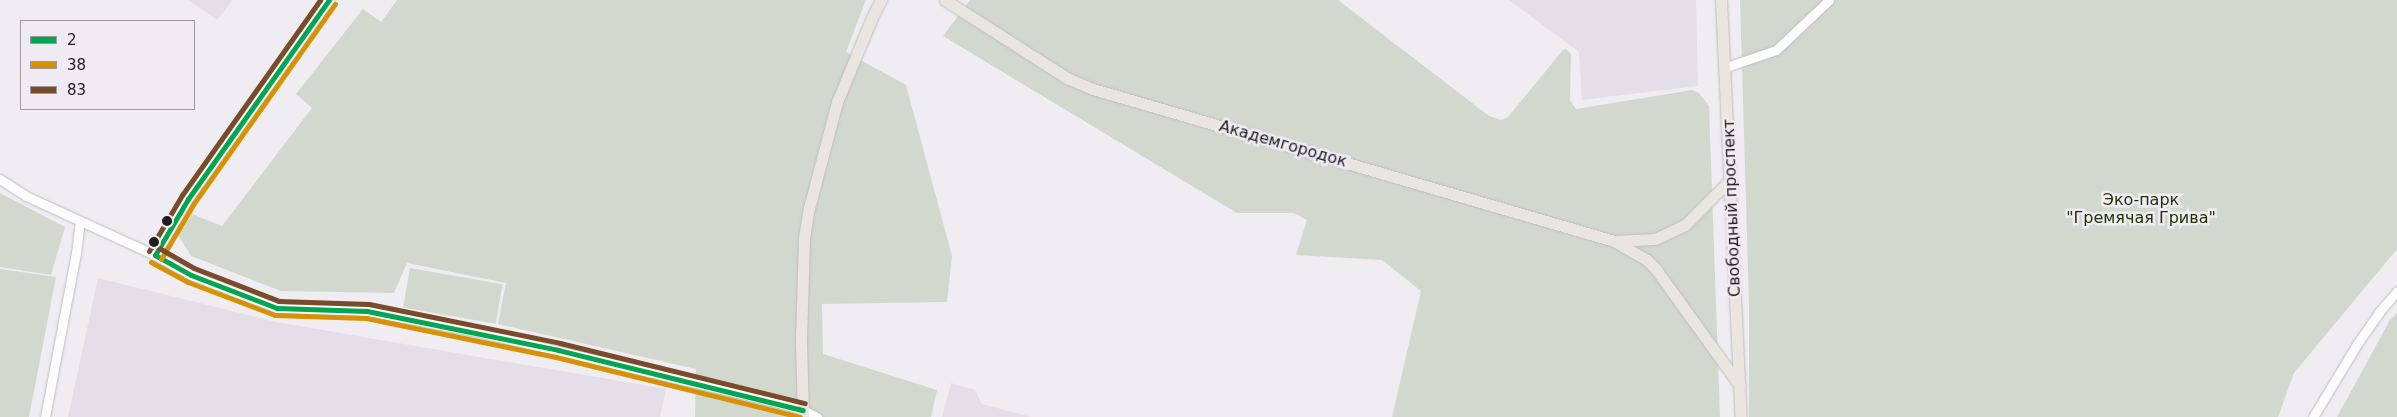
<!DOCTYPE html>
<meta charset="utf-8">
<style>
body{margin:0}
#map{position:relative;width:2397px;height:417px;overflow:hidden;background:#efedf1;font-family:"DejaVu Sans",sans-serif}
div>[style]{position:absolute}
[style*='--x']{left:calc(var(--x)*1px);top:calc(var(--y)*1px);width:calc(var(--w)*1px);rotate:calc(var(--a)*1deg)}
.built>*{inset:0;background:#e4dee8}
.green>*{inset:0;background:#d2d8ce;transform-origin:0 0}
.roads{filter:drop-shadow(0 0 1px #bebdc0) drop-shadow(0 0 1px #bebdc0)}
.minor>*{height:9px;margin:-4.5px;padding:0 4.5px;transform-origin:4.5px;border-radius:4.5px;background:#fdfcfd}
.major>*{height:11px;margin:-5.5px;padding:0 5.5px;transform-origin:5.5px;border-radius:5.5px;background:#ebe5df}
.bus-1>*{height:5px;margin:-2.5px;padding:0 2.5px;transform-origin:2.5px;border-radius:2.5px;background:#00a651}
.bus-2>*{height:5px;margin:-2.5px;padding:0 2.5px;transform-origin:2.5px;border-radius:2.5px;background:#d79105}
.bus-3>*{height:5px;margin:-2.5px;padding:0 2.5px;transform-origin:2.5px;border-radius:2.5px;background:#7a4b2a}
.dots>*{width:14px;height:14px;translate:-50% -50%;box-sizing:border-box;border:2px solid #f0ebf3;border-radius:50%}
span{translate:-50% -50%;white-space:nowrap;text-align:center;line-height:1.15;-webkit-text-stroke:5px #f0ebf3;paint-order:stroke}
.street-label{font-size:16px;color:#1f1d20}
.park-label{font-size:16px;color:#1e3200}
.legend{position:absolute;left:20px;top:20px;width:175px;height:90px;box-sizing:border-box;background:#f0ebf3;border:1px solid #9c999f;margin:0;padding:6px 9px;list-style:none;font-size:15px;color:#1f1d20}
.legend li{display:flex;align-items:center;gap:10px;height:25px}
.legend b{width:25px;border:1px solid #9c999f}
</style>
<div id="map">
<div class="built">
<div style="clip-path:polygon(188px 0,233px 0,217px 20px)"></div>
<div style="clip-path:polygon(1509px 0,1696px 0,1698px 86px,1582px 100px,1579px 52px)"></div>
<div style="clip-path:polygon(98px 278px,276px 322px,666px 389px,660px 417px,68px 417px)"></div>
<div style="clip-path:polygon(951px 383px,975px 390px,982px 404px,1031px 417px,942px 417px)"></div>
</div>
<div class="green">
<div style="clip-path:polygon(397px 0,866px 0,846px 52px,906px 85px,952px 256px,947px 302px,822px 304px,823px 354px,937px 390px,931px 417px,695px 417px,696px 369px,498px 324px,506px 283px,407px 263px,394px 293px,281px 291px,191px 256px,178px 235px,192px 214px,222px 226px,312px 108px,296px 94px,363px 9px,381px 22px)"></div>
<div style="clip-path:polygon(970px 0,1338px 0,1489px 116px,1501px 120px,1508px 117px,1563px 50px,1566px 49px,1571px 54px,1570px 100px,1576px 109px,1692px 90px,1699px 93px,1709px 106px,1720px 417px,1392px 417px,1421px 291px,1382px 260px,1296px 255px,1307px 220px,1294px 213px,1237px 213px,943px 36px)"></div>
<div style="clip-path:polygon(1740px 0,2397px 0,2397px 249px,2294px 373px,2278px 417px,1749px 417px,1749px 304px)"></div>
<div style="clip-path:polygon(0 193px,65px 227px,51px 275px,0 267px)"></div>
<div style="left:410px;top:268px;width:94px;height:40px;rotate:10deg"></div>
<div style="clip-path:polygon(0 269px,56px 277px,29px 417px,0 417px)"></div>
<div style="clip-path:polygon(2397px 313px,2397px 417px,2337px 417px,2390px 320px)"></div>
</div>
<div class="roads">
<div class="minor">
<div style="--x:1726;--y:67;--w:53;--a:-18.8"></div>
<div style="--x:1776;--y:50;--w:73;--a:-43.3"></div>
<div style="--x:0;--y:179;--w:31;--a:33"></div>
<div style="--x:26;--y:196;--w:142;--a:24.6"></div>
<div style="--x:155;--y:255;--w:41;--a:29.1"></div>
<div style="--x:191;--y:275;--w:92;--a:21"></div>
<div style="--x:277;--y:308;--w:90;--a:1.9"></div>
<div style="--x:367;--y:311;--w:117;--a:10.8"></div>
<div style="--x:482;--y:333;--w:294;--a:13.2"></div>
<div style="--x:768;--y:400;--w:36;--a:16"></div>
<div style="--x:803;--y:410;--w:16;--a:27"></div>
<div style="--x:155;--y:255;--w:65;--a:-59.5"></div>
<div style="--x:188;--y:199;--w:244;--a:-54.7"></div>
<div style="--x:45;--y:417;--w:167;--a:-79.3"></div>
<div style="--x:76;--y:253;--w:32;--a:-83"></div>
<div style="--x:2313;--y:417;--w:85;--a:-58.9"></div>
<div style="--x:2357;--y:344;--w:39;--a:-55"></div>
<div style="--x:2379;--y:312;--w:28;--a:-49"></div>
</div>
<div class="major">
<div style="--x:945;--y:0;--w:145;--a:32.6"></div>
<div style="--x:1067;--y:78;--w:28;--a:23"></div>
<div style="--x:1093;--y:89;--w:543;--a:16.26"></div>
<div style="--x:1614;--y:241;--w:38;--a:30"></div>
<div style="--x:1647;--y:260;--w:11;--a:45"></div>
<div style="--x:1655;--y:268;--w:145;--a:54.2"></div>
<div style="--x:1721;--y:0;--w:417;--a:87.3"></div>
<div style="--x:1614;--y:241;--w:41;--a:-2.8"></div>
<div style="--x:1655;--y:239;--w:33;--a:-25"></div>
<div style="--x:1685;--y:225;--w:64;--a:-45"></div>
<div style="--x:803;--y:417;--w:77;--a:-91.5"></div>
<div style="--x:801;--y:340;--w:102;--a:-88.3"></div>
<div style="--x:804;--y:238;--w:30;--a:-81"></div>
<div style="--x:809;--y:208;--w:110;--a:-75.2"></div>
<div style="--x:837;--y:102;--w:94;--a:-67.5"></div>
<div style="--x:873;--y:15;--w:17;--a:-62"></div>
</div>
</div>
<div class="bus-1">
<div style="--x:155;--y:255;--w:41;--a:29.1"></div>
<div style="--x:191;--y:275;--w:92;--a:21"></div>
<div style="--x:277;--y:308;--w:90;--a:1.9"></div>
<div style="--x:367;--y:311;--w:195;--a:11.5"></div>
<div style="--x:558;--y:350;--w:252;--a:13.8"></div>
<div style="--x:155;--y:255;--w:65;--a:-59.5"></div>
<div style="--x:188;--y:199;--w:244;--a:-54.7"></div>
</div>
<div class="bus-2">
<div style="--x:161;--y:259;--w:65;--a:-59.5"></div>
<div style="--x:194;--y:203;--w:244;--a:-54.7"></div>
<div style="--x:151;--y:262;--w:42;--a:28.4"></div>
<div style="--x:188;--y:282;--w:93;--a:20.8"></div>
<div style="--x:275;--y:315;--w:91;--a:1.9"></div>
<div style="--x:366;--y:318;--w:194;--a:11.6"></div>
<div style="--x:556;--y:357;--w:251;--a:13.8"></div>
</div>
<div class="bus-3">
<div style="--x:159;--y:248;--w:40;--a:29.7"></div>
<div style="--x:194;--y:268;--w:91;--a:21.2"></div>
<div style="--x:279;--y:301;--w:90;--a:1.9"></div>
<div style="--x:369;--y:304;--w:195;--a:11.5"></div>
<div style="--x:560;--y:343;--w:252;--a:13.8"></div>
<div style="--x:149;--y:251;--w:65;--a:-59.5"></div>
<div style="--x:182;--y:195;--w:239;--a:-54.7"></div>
</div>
<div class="dots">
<div style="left:167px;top:221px;background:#1f1d20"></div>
<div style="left:154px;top:242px;background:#1f1d20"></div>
</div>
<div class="street-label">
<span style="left:1283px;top:144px;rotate:16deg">Академгородок</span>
<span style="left:1732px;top:208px;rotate:-92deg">Свободный проспект</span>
</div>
<div class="park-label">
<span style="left:2141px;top:209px">Эко-парк<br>"Гремячая Грива"</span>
</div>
<ul class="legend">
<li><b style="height:6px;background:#00a651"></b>2</li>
<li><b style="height:6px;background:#d79105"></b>38</li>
<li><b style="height:6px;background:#7a4b2a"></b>83</li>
</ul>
</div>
